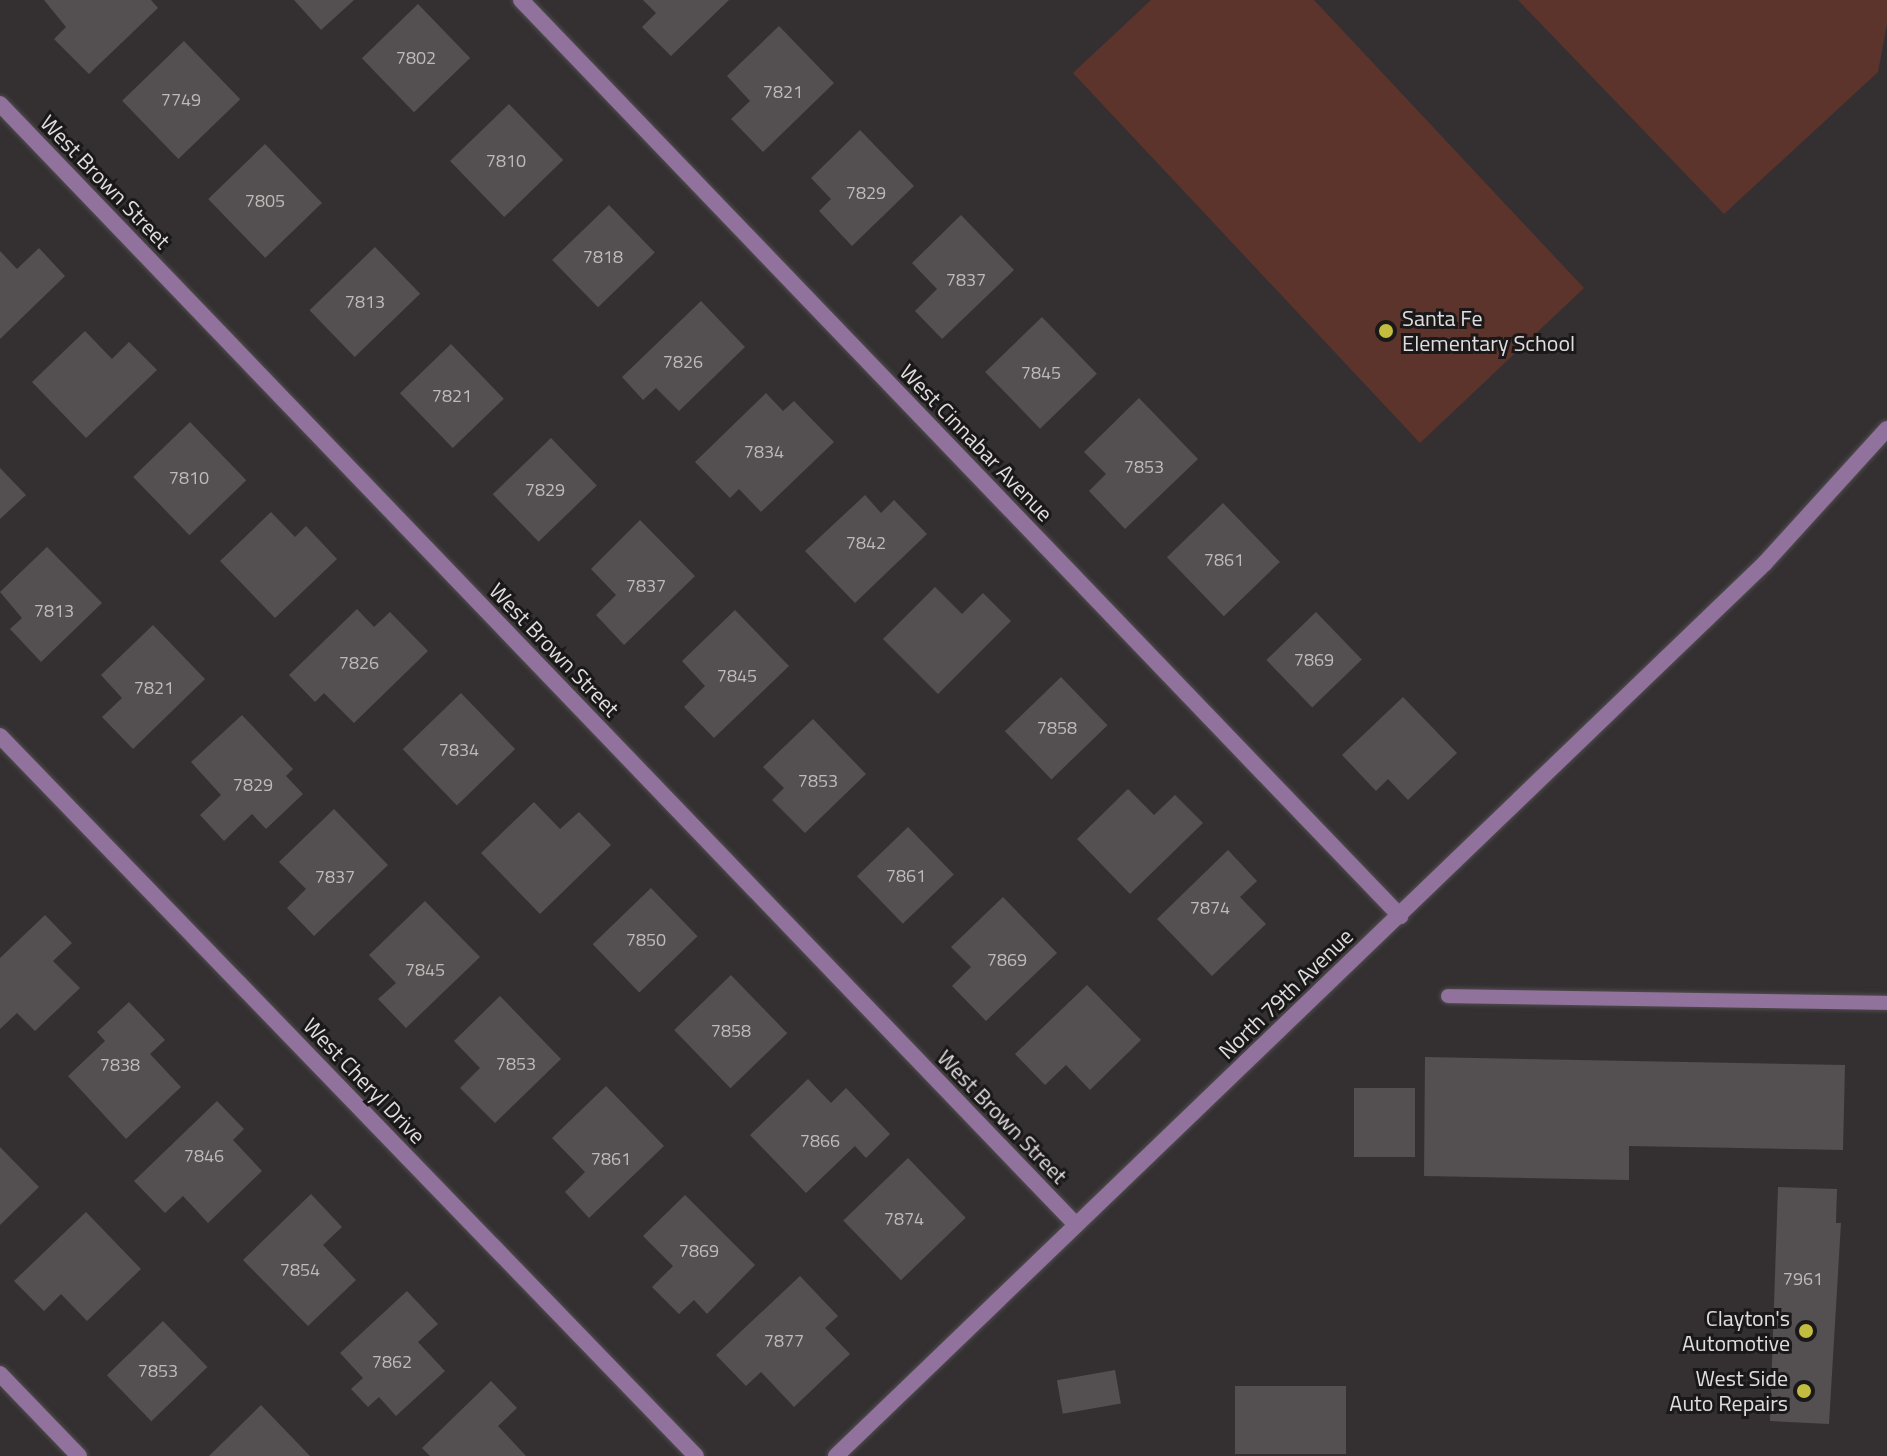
<!DOCTYPE html>
<style>
body{margin:0}
#map{position:relative;width:1887px;height:1456px;overflow:hidden;background:#343032;font-family:"Titillium Web",sans-serif}
div>[style]{position:absolute}
[style*='--x']{left:calc(var(--x)*1px);top:calc(var(--y)*1px);width:calc(var(--w)*1px);rotate:calc(var(--a)*1deg)}
.green>*{inset:0;background:#5d342c}
.building>*{inset:0;background:#544f50;transform-origin:0 0}
.roads{filter:drop-shadow(0 0 2px #504c4e) drop-shadow(0 0 2px #504c4e)}
.service>*{height:14px;margin:-7px;padding:0 7px;transform-origin:7px;border-radius:7px;background:#91729c}
.minor>*{height:16px;margin:-8px;padding:0 8px;transform-origin:8px;border-radius:8px;background:#91729c}
.tertiary>*{height:16px;margin:-8px;padding:0 8px;transform-origin:8px;border-radius:8px;background:#91729c}
.dots>*{width:22px;height:22px;translate:-50% -50%;box-sizing:border-box;border:4px solid #1a1819;border-radius:50%}
span{translate:-50% -50%;white-space:nowrap;text-align:center;line-height:1.15;-webkit-text-stroke:6px #1a1819;paint-order:stroke}
.number-label{font-size:18px;color:#bdbaba}
.number-label span{-webkit-text-stroke-width:0}
.street-label{font-size:22px;color:#e0ddde}
.poi-label{font-size:22px;color:#e0ddde}
.left{translate:0 -50%;text-align:left}
.right{translate:-100% -50%;text-align:right}
</style>
<div id="map">
<div class="green">
<div style="clip-path:polygon(1151px 0,1314px 0,1584px 288px,1420px 443px,1073px 73px)"></div>
<div style="clip-path:polygon(1518px 0,1887px 0,1887px 24px,1878px 72px,1724px 214px)"></div>
</div>
<div class="building">
<div style="clip-path:polygon(44px 0,151px 0,158px 8px,89px 74px,54px 39px,66px 27px)"></div>
<div style="clip-path:polygon(294px 0,354px 0,321px 30px)"></div>
<div style="clip-path:polygon(643px 0,729px 0,671px 56px,642px 27px,656px 13px)"></div>
<div style="left:418px;top:4px;width:75px;height:78px;rotate:46deg"></div>
<div style="clip-path:polygon(779px 26px,834px 83px,763px 152px,731px 119px,750px 101px,727px 76px)"></div>
<div style="left:184px;top:41px;width:81px;height:86px;rotate:46deg"></div>
<div style="left:509px;top:104px;width:78px;height:82px;rotate:46deg"></div>
<div style="clip-path:polygon(860px 130px,914px 186px,852px 246px,819px 211px,831px 199px,811px 178px)"></div>
<div style="left:265px;top:144px;width:82px;height:79px;rotate:46deg"></div>
<div style="left:609px;top:205px;width:66px;height:79px;rotate:46deg"></div>
<div style="clip-path:polygon(961px 215px,1014px 270px,942px 339px,915px 311px,937px 289px,912px 263px)"></div>
<div style="left:375px;top:247px;width:65px;height:91px;rotate:46deg"></div>
<div style="clip-path:polygon(39px 248px,65px 276px,0 339px,0 251px,17px 269px)"></div>
<div style="clip-path:polygon(701px 301px,745px 347px,679px 411px,656px 388px,643px 400px,622px 377px)"></div>
<div style="left:1042px;top:317px;width:79px;height:79px;rotate:46deg"></div>
<div style="clip-path:polygon(85px 331px,112px 359px,129px 342px,157px 370px,86px 438px,32px 382px)"></div>
<div style="left:451px;top:344px;width:76px;height:71px;rotate:46deg"></div>
<div style="clip-path:polygon(766px 393px,783px 411px,794px 401px,834px 442px,761px 512px,739px 489px,730px 498px,695px 462px)"></div>
<div style="clip-path:polygon(1139px 398px,1198px 459px,1125px 529px,1089px 491px,1106px 474px,1084px 452px)"></div>
<div style="left:190px;top:422px;width:81px;height:79px;rotate:46deg"></div>
<div style="left:551px;top:438px;width:66px;height:81px;rotate:46deg"></div>
<div style="clip-path:polygon(0 468px,26px 495px,0 519px)"></div>
<div style="clip-path:polygon(865px 495px,881px 513px,894px 500px,927px 534px,855px 603px,805px 551px)"></div>
<div style="left:1223px;top:503px;width:82px;height:78px;rotate:46deg"></div>
<div style="clip-path:polygon(271px 512px,295px 537px,306px 526px,337px 559px,275px 618px,220px 561px)"></div>
<div style="clip-path:polygon(640px 520px,695px 576px,624px 645px,596px 615px,616px 595px,591px 569px)"></div>
<div style="clip-path:polygon(47px 547px,102px 603px,41px 662px,10px 629px,22px 618px,0 592px)"></div>
<div style="clip-path:polygon(935px 587px,962px 614px,983px 593px,1011px 621px,938px 694px,883px 639px)"></div>
<div style="clip-path:polygon(357px 609px,374px 627px,390px 612px,428px 651px,354px 723px,324px 693px,315px 702px,289px 675px)"></div>
<div style="clip-path:polygon(735px 610px,789px 666px,714px 738px,684px 707px,705px 686px,682px 661px)"></div>
<div style="left:1316px;top:612px;width:66px;height:69px;rotate:46deg"></div>
<div style="clip-path:polygon(153px 625px,205px 679px,133px 749px,102px 717px,122px 698px,101px 675px)"></div>
<div style="left:1061px;top:677px;width:67px;height:78px;rotate:46deg"></div>
<div style="left:461px;top:693px;width:78px;height:81px;rotate:46deg"></div>
<div style="clip-path:polygon(1403px 697px,1457px 753px,1408px 800px,1388px 779px,1376px 791px,1342px 755px)"></div>
<div style="clip-path:polygon(242px 715px,293px 769px,286px 776px,303px 794px,266px 829px,252px 814px,224px 841px,200px 815px,221px 795px,191px 762px)"></div>
<div style="clip-path:polygon(813px 719px,866px 774px,805px 833px,772px 800px,784px 788px,763px 767px)"></div>
<div style="clip-path:polygon(1128px 789px,1154px 815px,1175px 795px,1203px 823px,1130px 894px,1077px 839px)"></div>
<div style="clip-path:polygon(534px 802px,560px 829px,579px 812px,611px 845px,540px 914px,481px 853px)"></div>
<div style="clip-path:polygon(334px 809px,388px 865px,314px 936px,287px 908px,306px 889px,279px 862px)"></div>
<div style="left:908px;top:827px;width:66px;height:71px;rotate:46deg"></div>
<div style="clip-path:polygon(1228px 850px,1257px 881px,1240px 897px,1266px 924px,1212px 976px,1157px 919px)"></div>
<div style="left:651px;top:888px;width:67px;height:81px;rotate:46deg"></div>
<div style="clip-path:polygon(1003px 897px,1057px 953px,986px 1021px,952px 986px,971px 967px,951px 947px)"></div>
<div style="clip-path:polygon(425px 901px,480px 957px,406px 1028px,378px 999px,396px 983px,369px 955px)"></div>
<div style="clip-path:polygon(45px 915px,72px 943px,53px 961px,80px 988px,35px 1031px,17px 1013px,0 1029px,0 958px)"></div>
<div style="left:731px;top:975px;width:81px;height:79px;rotate:46deg"></div>
<div style="clip-path:polygon(1087px 985px,1141px 1040px,1090px 1090px,1066px 1065px,1045px 1085px,1015px 1054px)"></div>
<div style="clip-path:polygon(500px 996px,561px 1059px,495px 1123px,460px 1088px,480px 1068px,454px 1041px)"></div>
<div style="clip-path:polygon(129px 1002px,165px 1040px,150px 1054px,181px 1087px,126px 1139px,68px 1076px,105px 1041px,97px 1032px)"></div>
<div style="clip-path:polygon(1425px 1057px,1845px 1065px,1843px 1150px,1629px 1146px,1629px 1180px,1424px 1176px)"></div>
<div style="clip-path:polygon(808px 1079px,831px 1103px,846px 1088px,890px 1134px,866px 1158px,855px 1146px,806px 1193px,750px 1135px)"></div>
<div style="clip-path:polygon(606px 1086px,664px 1146px,589px 1218px,565px 1192px,585px 1172px,552px 1138px)"></div>
<div style="left:1354px;top:1088px;width:61px;height:69px"></div>
<div style="clip-path:polygon(217px 1101px,244px 1129px,233px 1140px,262px 1171px,208px 1223px,183px 1196px,165px 1213px,134px 1181px)"></div>
<div style="clip-path:polygon(0 1147px,39px 1187px,0 1225px)"></div>
<div style="left:908px;top:1158px;width:83px;height:90px;rotate:46deg"></div>
<div style="clip-path:polygon(1778px 1187px,1837px 1189px,1836px 1223px,1841px 1223px,1829px 1424px,1770px 1421px)"></div>
<div style="clip-path:polygon(311px 1194px,342px 1227px,323px 1245px,356px 1280px,308px 1326px,243px 1260px)"></div>
<div style="clip-path:polygon(685px 1195px,755px 1265px,707px 1314px,694px 1300px,679px 1314px,652px 1287px,673px 1266px,643px 1236px)"></div>
<div style="clip-path:polygon(86px 1212px,141px 1269px,87px 1321px,61px 1294px,44px 1311px,14px 1281px)"></div>
<div style="clip-path:polygon(800px 1276px,838px 1316px,825px 1328px,850px 1354px,794px 1407px,761px 1372px,746px 1386px,716px 1355px)"></div>
<div style="clip-path:polygon(407px 1291px,438px 1324px,418px 1342px,445px 1371px,396px 1416px,379px 1397px,368px 1407px,351px 1389px,363px 1378px,340px 1353px)"></div>
<div style="left:163px;top:1321px;width:64px;height:78px;rotate:46deg"></div>
<div style="left:1115px;top:1370px;width:34px;height:59px;rotate:80deg"></div>
<div style="clip-path:polygon(491px 1381px,517px 1408px,498px 1426px,526px 1456px,430px 1456px,422px 1448px)"></div>
<div style="left:1235px;top:1386px;width:111px;height:68px"></div>
<div style="clip-path:polygon(261px 1405px,310px 1456px,209px 1456px)"></div>
</div>
<div class="roads">
<div class="service">
<div style="--x:1448;--y:996;--w:439;--a:0.9"></div>
</div>
<div class="minor">
<div style="--x:521;--y:0;--w:1270;--a:46.18"></div>
<div style="--x:0;--y:104;--w:1554;--a:46.17"></div>
<div style="--x:0;--y:736;--w:1001;--a:45.97"></div>
<div style="--x:0;--y:1374;--w:114;--a:46.1"></div>
</div>
<div class="tertiary">
<div style="--x:836;--y:1456;--w:1289;--a:-43.87"></div>
<div style="--x:1765;--y:563;--w:181;--a:-47.7"></div>
</div>
</div>
<div class="dots">
<div style="left:1386px;top:331px;background:#c3bd3f"></div>
<div style="left:1806px;top:1331px;background:#c3bd3f"></div>
<div style="left:1804px;top:1391px;background:#c3bd3f"></div>
</div>
<div class="number-label">
<span style="left:416px;top:58px">7802</span>
<span style="left:783px;top:92px">7821</span>
<span style="left:181px;top:100px">7749</span>
<span style="left:506px;top:161px">7810</span>
<span style="left:866px;top:193px">7829</span>
<span style="left:265px;top:201px">7805</span>
<span style="left:603px;top:257px">7818</span>
<span style="left:966px;top:280px">7837</span>
<span style="left:365px;top:302px">7813</span>
<span style="left:683px;top:362px">7826</span>
<span style="left:1041px;top:373px">7845</span>
<span style="left:452px;top:396px">7821</span>
<span style="left:764px;top:452px">7834</span>
<span style="left:1144px;top:467px">7853</span>
<span style="left:189px;top:478px">7810</span>
<span style="left:545px;top:490px">7829</span>
<span style="left:866px;top:543px">7842</span>
<span style="left:1224px;top:560px">7861</span>
<span style="left:646px;top:586px">7837</span>
<span style="left:54px;top:611px">7813</span>
<span style="left:1314px;top:660px">7869</span>
<span style="left:359px;top:663px">7826</span>
<span style="left:737px;top:676px">7845</span>
<span style="left:154px;top:688px">7821</span>
<span style="left:1057px;top:728px">7858</span>
<span style="left:459px;top:750px">7834</span>
<span style="left:818px;top:781px">7853</span>
<span style="left:253px;top:785px">7829</span>
<span style="left:906px;top:876px">7861</span>
<span style="left:335px;top:877px">7837</span>
<span style="left:1210px;top:908px">7874</span>
<span style="left:646px;top:940px">7850</span>
<span style="left:1007px;top:960px">7869</span>
<span style="left:425px;top:970px">7845</span>
<span style="left:731px;top:1031px">7858</span>
<span style="left:516px;top:1064px">7853</span>
<span style="left:120px;top:1065px">7838</span>
<span style="left:820px;top:1141px">7866</span>
<span style="left:204px;top:1156px">7846</span>
<span style="left:611px;top:1159px">7861</span>
<span style="left:904px;top:1219px">7874</span>
<span style="left:699px;top:1251px">7869</span>
<span style="left:300px;top:1270px">7854</span>
<span style="left:1803px;top:1279px">7961</span>
<span style="left:784px;top:1341px">7877</span>
<span style="left:392px;top:1362px">7862</span>
<span style="left:158px;top:1371px">7853</span>
</div>
<div class="street-label">
<span style="left:105px;top:182px;rotate:46deg">West Brown Street</span>
<span style="left:976px;top:443px;rotate:46deg">West Cinnabar Avenue</span>
<span style="left:554px;top:650px;rotate:46deg">West Brown Street</span>
<span style="left:1286px;top:994px;rotate:-44deg">North 79th Avenue</span>
<span style="left:364px;top:1081px;rotate:46deg">West Cheryl Drive</span>
<span style="left:1002px;top:1117px;rotate:46deg">West Brown Street</span>
</div>
<div class="poi-label">
<span class="left" style="left:1402px;top:331px">Santa Fe<br>Elementary School</span>
<span class="right" style="left:1790px;top:1331px">Clayton's<br>Automotive</span>
<span class="right" style="left:1788px;top:1391px">West Side<br>Auto Repairs</span>
</div>
</div>
